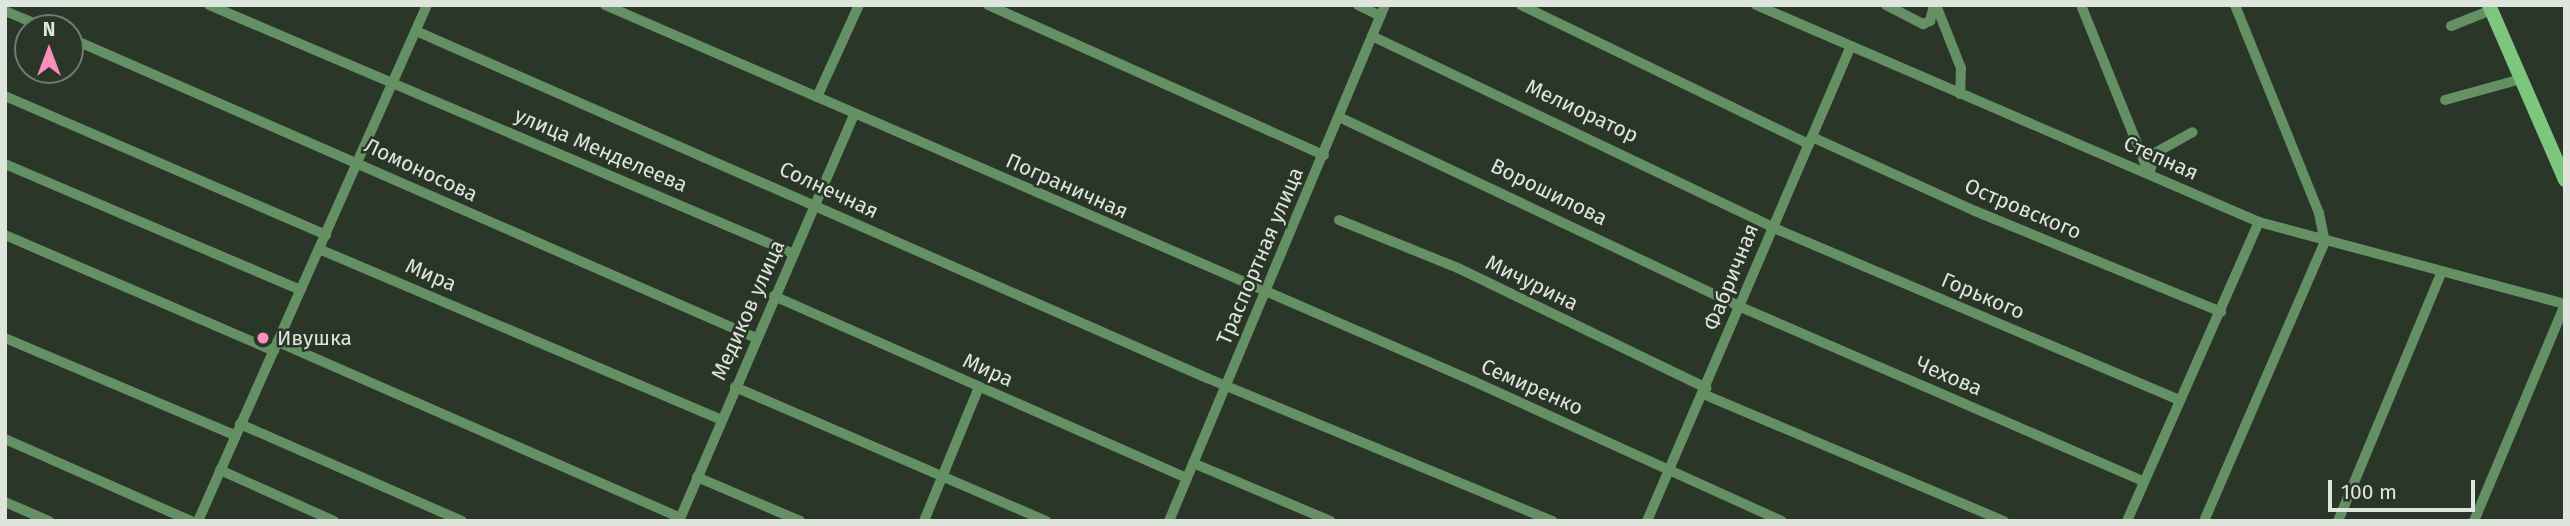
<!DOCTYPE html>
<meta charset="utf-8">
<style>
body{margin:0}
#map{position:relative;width:2570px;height:526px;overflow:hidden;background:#293628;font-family:"Fira Sans",sans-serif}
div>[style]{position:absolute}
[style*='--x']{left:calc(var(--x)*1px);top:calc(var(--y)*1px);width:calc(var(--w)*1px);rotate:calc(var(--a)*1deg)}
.street>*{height:10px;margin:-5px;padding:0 5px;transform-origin:5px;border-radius:5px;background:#649063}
.secondary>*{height:14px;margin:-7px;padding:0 7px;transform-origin:7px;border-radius:7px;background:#7dc67d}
.dots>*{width:19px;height:19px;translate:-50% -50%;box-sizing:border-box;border:4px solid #293628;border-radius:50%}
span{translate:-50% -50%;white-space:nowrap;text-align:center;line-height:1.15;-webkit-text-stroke:5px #293628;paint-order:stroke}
.street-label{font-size:21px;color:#dde5dc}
.poi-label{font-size:21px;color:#dde5dc}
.left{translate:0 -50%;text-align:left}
.frame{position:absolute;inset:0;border:7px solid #dde5dc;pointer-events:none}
.north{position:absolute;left:14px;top:14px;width:70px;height:70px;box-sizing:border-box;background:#293628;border:2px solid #717c70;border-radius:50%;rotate:0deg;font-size:19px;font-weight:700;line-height:28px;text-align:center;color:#dde5dc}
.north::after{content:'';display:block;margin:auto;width:24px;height:32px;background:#fe8ebd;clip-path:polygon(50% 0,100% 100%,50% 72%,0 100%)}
.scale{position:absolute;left:2328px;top:480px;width:147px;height:32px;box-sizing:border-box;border:4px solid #dde5dc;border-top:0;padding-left:9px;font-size:21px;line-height:24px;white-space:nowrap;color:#dde5dc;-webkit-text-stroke:5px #293628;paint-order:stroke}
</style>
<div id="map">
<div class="street">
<div style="--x:209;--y:5;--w:636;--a:23.06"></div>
<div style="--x:605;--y:5;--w:946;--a:23.42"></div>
<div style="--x:1473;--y:381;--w:339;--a:24.4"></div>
<div style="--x:988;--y:5;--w:368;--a:24.1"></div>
<div style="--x:1358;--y:5;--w:25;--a:26"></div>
<div style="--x:1521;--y:5;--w:320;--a:25.8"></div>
<div style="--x:1756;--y:5;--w:548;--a:23.34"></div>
<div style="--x:2259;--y:222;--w:317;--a:15"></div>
<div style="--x:1886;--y:5;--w:42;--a:27.2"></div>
<div style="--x:1923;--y:24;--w:8;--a:-23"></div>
<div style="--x:1930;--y:21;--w:16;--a:-76"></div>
<div style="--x:1936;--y:5;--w:68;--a:68.4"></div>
<div style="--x:1961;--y:68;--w:26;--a:92"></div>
<div style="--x:2081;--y:5;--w:181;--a:68"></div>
<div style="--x:5;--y:11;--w:44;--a:22.5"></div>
<div style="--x:2451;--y:26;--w:43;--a:-21.8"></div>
<div style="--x:416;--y:31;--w:864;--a:23.69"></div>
<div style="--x:1207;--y:378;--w:374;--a:22.5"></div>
<div style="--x:1372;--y:36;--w:453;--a:25.5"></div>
<div style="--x:1781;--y:231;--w:433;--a:23"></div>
<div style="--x:70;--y:38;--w:749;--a:23.62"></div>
<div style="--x:5;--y:96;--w:350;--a:23.4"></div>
<div style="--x:817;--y:97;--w:101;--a:-65.5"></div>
<div style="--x:2445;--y:100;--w:79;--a:-15.4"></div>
<div style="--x:1339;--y:117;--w:454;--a:25.3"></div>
<div style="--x:1750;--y:311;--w:428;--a:23.4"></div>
<div style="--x:1812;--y:137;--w:179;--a:24.4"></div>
<div style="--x:1975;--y:211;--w:266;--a:22.3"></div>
<div style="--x:5;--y:164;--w:321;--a:23.1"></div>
<div style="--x:2150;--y:171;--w:19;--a:-74"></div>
<div style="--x:2155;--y:153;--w:43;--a:-28.9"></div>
<div style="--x:1339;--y:220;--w:128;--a:22"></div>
<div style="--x:1458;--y:268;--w:276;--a:25.8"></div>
<div style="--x:5;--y:235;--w:293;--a:23.3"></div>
<div style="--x:319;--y:249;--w:438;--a:23"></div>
<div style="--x:774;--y:296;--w:451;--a:23.8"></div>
<div style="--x:5;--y:338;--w:250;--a:22.9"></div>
<div style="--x:278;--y:342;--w:439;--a:23.6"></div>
<div style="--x:735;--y:387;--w:339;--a:23.3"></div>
<div style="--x:1703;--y:394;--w:327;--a:22.9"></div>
<div style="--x:240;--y:424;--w:242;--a:23.6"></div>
<div style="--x:5;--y:439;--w:203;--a:23.8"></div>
<div style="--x:1193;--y:463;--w:149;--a:22.9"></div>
<div style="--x:220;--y:470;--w:125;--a:24.1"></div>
<div style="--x:697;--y:477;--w:112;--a:23.1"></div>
<div style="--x:5;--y:502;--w:48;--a:23.4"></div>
<div style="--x:198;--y:521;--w:565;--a:-66.07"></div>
<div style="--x:679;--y:521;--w:443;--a:-66.7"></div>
<div style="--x:924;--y:521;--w:145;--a:-67.7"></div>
<div style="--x:1169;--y:521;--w:559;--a:-67.29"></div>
<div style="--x:1647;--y:521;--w:515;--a:-66.77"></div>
<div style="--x:2127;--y:521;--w:327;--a:-66.2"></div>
<div style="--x:2204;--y:521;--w:304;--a:-66.6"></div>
<div style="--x:2325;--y:242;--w:30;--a:-102"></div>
<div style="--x:2319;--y:213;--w:224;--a:-112"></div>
<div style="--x:2338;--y:521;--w:269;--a:-67.4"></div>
<div style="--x:2474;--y:521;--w:234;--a:-67.2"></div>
</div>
<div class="secondary">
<div style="--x:2489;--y:5;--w:191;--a:66.5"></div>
</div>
<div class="dots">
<div style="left:263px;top:338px;background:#fe8ebd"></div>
</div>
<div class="street-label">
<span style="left:1582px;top:111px;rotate:25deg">Мелиоратор</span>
<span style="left:601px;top:150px;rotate:23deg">улица Менделеева</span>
<span style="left:2161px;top:158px;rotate:24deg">Степная</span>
<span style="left:421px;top:170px;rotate:25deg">Ломоносова</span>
<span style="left:1067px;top:186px;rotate:24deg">Пограничная</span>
<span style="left:829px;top:190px;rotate:25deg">Солнечная</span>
<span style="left:1549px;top:192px;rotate:26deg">Ворошилова</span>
<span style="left:2023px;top:209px;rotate:23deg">Островского</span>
<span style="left:1260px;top:256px;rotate:-67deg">Траспортная улица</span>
<span style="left:431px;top:275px;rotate:23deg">Мира</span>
<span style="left:1731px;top:277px;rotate:-68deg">Фабричная</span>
<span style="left:1532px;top:283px;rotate:26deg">Мичурина</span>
<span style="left:1983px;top:296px;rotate:23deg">Горького</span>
<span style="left:748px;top:310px;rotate:-66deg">Медиков улица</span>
<span style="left:988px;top:370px;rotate:24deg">Мира</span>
<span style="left:1949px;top:376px;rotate:23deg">Чехова</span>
<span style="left:1532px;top:387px;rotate:24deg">Семиренко</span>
</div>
<div class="poi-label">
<span class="left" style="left:277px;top:338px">Ивушка</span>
</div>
<div class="frame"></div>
<div class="north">N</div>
<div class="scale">100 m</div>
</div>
